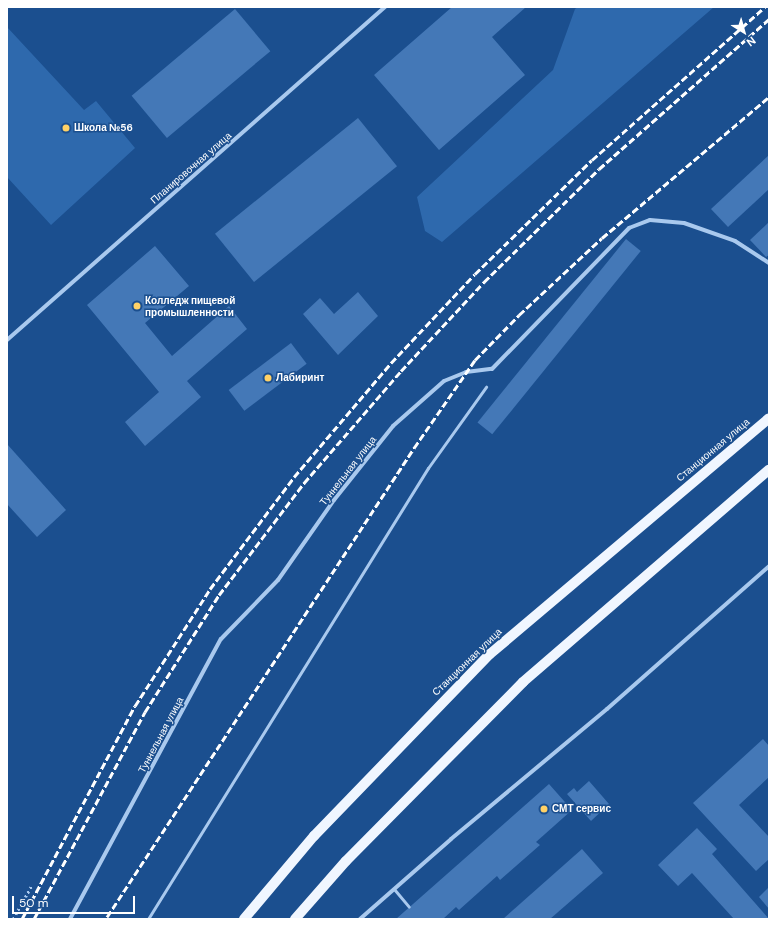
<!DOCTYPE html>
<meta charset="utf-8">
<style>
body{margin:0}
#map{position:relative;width:776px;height:926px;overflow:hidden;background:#1b4f8f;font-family:"DM Sans",sans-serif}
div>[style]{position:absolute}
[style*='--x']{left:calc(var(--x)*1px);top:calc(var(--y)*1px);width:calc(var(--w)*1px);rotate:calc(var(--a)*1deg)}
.green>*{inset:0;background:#2e69ad}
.building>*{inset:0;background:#4478b7;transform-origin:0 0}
.path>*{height:2.5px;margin-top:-1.25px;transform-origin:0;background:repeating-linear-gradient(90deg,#a9c9ee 0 2px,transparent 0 5px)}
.lane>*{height:3px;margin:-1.5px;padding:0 1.5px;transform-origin:1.5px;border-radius:1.5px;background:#a9c9ee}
.street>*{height:4px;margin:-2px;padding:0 2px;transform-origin:2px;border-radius:2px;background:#a9c9ee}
.primary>*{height:10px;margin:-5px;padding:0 5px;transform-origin:5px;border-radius:5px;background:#f0f6ff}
.rail>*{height:3px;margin-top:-1.5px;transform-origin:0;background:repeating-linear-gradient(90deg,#fff 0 7px,transparent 0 10px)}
.dots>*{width:11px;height:11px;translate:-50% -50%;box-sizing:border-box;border:2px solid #1b4f8f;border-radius:50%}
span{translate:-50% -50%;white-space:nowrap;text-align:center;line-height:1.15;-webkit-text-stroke:3px #1b4f8f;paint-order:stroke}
.poi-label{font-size:10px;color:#fff;font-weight:700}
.left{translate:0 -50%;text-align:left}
.street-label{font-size:10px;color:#fff}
.frame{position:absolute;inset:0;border:8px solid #fff;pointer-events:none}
.north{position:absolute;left:724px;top:12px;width:40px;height:40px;-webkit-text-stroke:3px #1b4f8f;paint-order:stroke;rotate:143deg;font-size:11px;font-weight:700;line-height:16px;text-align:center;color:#fff}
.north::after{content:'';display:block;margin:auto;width:14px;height:18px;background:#fff;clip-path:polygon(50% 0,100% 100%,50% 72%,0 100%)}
.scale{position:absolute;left:12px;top:896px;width:123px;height:18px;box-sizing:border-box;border:2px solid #fff;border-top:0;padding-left:5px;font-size:12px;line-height:14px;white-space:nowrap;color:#fff;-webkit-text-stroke:3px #1b4f8f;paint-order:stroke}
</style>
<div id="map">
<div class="green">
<div style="clip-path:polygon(578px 7px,714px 7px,442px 242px,425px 231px,417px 197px,553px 70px,575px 9px)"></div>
<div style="clip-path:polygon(7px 27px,84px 110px,96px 101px,135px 148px,51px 225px,7px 177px)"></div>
</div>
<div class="building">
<div style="clip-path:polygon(452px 7px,526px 7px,492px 37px,525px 75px,439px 150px,374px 75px)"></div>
<div style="left:235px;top:9px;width:55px;height:135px;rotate:50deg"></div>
<div style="left:358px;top:118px;width:62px;height:184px;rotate:51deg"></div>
<div style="clip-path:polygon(769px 155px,769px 189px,728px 227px,711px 209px)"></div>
<div style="clip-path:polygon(769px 222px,769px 255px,766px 257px,750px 240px)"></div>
<div style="left:626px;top:239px;width:19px;height:236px;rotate:39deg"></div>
<div style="clip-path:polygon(155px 246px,189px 286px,145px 323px,172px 356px,229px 306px,247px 329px,187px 381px,201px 397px,145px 446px,125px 422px,159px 392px,87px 305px)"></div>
<div style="clip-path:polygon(358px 292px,378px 316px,338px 355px,303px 314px,320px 298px,334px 314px)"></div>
<div style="left:291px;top:343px;width:26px;height:78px;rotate:53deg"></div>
<div style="clip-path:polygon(7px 444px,66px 510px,37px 537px,7px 504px)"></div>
<div style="clip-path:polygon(763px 739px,769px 746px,769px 777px,739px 805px,769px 837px,769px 859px,756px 871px,693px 803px)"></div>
<div style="clip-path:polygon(589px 781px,609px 804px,591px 821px,567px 794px,574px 788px,577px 792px)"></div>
<div style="clip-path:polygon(549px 784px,572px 810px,536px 842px,540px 845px,500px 880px,497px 876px,459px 910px,456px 907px,443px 919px,396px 919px)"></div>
<div style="clip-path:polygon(697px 828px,717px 849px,712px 854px,769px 919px,734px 919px,692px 873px,678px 886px,658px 865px)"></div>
<div style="clip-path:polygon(582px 849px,603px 873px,550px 919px,503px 919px)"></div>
<div style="clip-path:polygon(769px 887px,769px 909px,759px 897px)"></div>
</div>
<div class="path">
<div style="--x:13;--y:919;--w:39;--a:-61"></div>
</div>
<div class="lane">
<div style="--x:394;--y:889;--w:23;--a:50"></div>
<div style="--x:148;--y:919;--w:531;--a:-58.17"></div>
<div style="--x:428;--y:468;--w:100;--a:-54.4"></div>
</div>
<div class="street">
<div style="--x:7;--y:340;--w:504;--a:-41.38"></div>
<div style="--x:70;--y:919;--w:318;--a:-61.7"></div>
<div style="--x:221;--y:639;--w:82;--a:-46"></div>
<div style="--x:278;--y:580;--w:98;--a:-55"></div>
<div style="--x:334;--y:500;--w:95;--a:-51.4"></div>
<div style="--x:393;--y:426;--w:68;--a:-41.4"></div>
<div style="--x:444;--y:381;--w:24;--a:-22"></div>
<div style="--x:466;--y:372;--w:26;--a:-7"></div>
<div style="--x:492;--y:369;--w:197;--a:-45.8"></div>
<div style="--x:629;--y:228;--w:22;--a:-21"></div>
<div style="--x:650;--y:220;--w:34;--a:5"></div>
<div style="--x:684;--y:223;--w:54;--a:19.4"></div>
<div style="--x:735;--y:241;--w:40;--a:32.9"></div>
<div style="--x:360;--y:919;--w:121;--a:-41.3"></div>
<div style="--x:451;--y:839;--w:203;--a:-39.8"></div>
<div style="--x:607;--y:709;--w:216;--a:-41.4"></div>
</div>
<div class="primary">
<div style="--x:244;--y:919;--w:109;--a:-49.9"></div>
<div style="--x:314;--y:836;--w:253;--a:-46"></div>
<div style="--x:490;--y:654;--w:365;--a:-40.2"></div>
<div style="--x:295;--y:919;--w:77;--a:-48.7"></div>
<div style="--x:346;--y:861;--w:252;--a:-45.3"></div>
<div style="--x:523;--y:682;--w:325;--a:-40.8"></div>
</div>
<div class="rail">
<div style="--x:107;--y:917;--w:561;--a:-56.79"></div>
<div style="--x:414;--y:448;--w:107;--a:-55.3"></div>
<div style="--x:475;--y:360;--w:63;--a:-45.6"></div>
<div style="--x:519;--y:315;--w:113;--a:-42.9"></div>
<div style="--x:602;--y:238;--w:219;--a:-40.2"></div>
<div style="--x:22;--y:919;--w:241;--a:-62.1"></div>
<div style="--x:135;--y:706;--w:139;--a:-57.3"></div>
<div style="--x:210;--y:589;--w:140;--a:-53.1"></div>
<div style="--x:294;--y:477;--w:150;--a:-49.6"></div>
<div style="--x:391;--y:363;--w:122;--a:-46.7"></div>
<div style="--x:475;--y:274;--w:163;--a:-44.3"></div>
<div style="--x:592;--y:160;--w:231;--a:-41.5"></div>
<div style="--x:34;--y:919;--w:235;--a:-61.8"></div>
<div style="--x:145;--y:712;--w:138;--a:-57.7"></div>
<div style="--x:219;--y:595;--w:141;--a:-52.8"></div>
<div style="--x:304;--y:483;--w:148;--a:-49.1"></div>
<div style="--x:401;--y:371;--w:122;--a:-47"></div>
<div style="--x:484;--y:282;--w:161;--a:-44.5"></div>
<div style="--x:599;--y:169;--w:227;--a:-41.4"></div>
</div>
<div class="dots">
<div style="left:66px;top:128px;background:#ffd166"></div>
<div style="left:137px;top:306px;background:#ffd166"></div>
<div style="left:268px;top:378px;background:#ffd166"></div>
<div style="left:544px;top:809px;background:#ffd166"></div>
</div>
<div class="poi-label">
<span class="left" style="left:74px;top:128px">Школа №56</span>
<span class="left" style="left:145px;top:306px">Колледж пищевой<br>промышленности</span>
<span class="left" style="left:276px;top:378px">Лабиринт</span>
<span class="left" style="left:552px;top:809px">СМТ сервис</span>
</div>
<div class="street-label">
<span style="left:191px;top:168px;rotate:-41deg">Планировочная улица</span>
<span style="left:713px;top:450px;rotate:-40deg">Станционная улица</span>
<span style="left:348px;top:471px;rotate:-52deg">Туннельная улица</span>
<span style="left:467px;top:662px;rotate:-44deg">Станционная улица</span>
<span style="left:161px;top:735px;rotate:-62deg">Туннельная улица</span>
</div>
<div class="frame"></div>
<div class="north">N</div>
<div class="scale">50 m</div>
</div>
